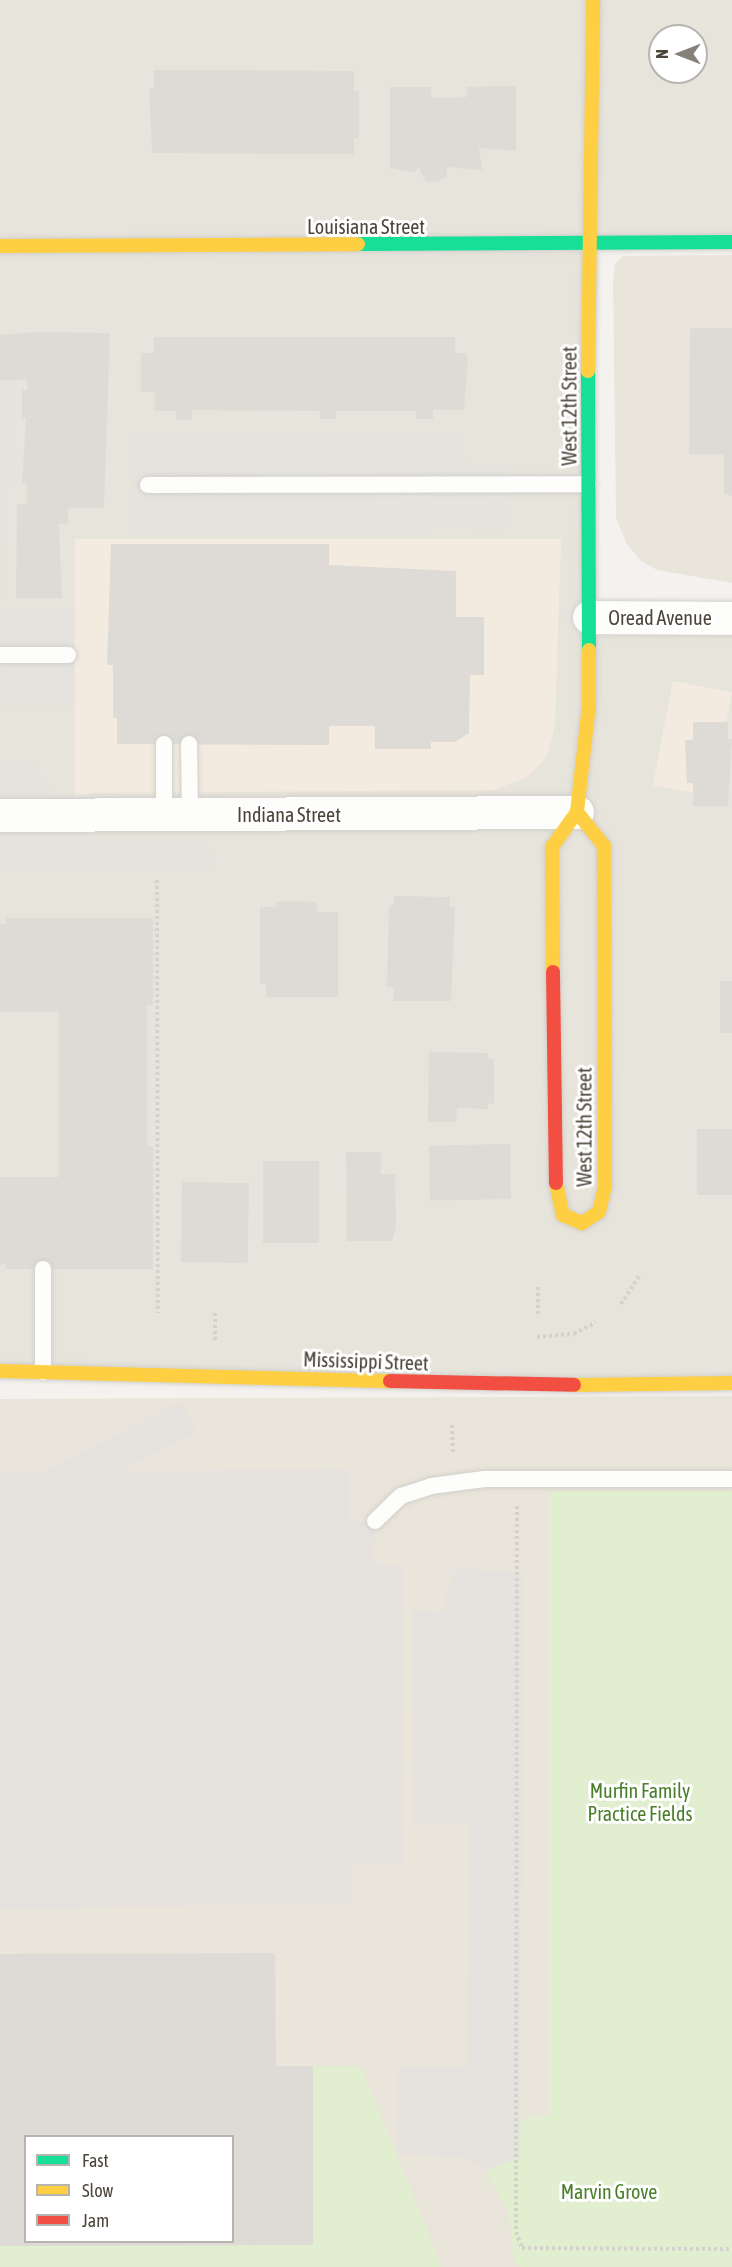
<!DOCTYPE html>
<style>
body{margin:0}
#map{position:relative;width:732px;height:2267px;overflow:hidden;background:#f4f2ee;font-family:"Asap Condensed",sans-serif}
div>[style]{position:absolute}
[style*='--x']{left:calc(var(--x)*1px);top:calc(var(--y)*1px);width:calc(var(--w)*1px);rotate:calc(var(--a)*1deg)}
.residential>*{inset:0;background:#e7e4dc}
.commercial>*{inset:0;background:#f3ebdf;transform-origin:0 0}
.education>*{inset:0;background:#eae5da}
.green>*{inset:0;background:#e1eecf}
.parking>*{inset:0;background:#e6e3df;transform-origin:0 0}
.building>*{inset:0;background:#dedbd6;transform-origin:0 0}
.path>*{height:4px;margin-top:-2px;transform-origin:0;background:repeating-linear-gradient(90deg,#d3d2cc 0 3px,transparent 0 6px)}
.roads{filter:drop-shadow(0 0 2px #d2d0cb) drop-shadow(0 0 2px #d2d0cb)}
.lane>*{height:16px;margin:-8px;padding:0 8px;transform-origin:8px;border-radius:8px;background:#fdfdfc}
.street>*{height:33px;margin:-16.5px;padding:0 16.5px;transform-origin:16.5px;border-radius:16.5px;background:#fdfdfc}
.fast>*{height:14px;margin:-7px;padding:0 7px;transform-origin:7px;border-radius:7px;background:#16e098}
.slow>*{height:14px;margin:-7px;padding:0 7px;transform-origin:7px;border-radius:7px;background:#ffcf43}
.jam>*{height:14px;margin:-7px;padding:0 7px;transform-origin:7px;border-radius:7px;background:#f24e42}
span{translate:-50% -50%;white-space:nowrap;text-align:center;line-height:1.15;-webkit-text-stroke:6px #fff;paint-order:stroke}
.street-label{font-size:20px;color:#4b4439}
.park-label{font-size:20px;color:#4a7f2a}
.legend{position:absolute;left:24px;top:2135px;width:210px;height:108px;box-sizing:border-box;background:#fff;border:2px solid #b7b4b0;margin:0;padding:8px 10px;list-style:none;font-size:18px;color:#4b4439}
.legend li{display:flex;align-items:center;gap:12px;height:30px}
.legend b{width:30px;border:2px solid #b7b4b0}
.north{position:absolute;left:648px;top:24px;width:60px;height:60px;box-sizing:border-box;background:#fff;border:2px solid #b7b4b0;border-radius:50%;rotate:270deg;font-size:16px;font-weight:700;line-height:24px;text-align:center;color:#4b4439}
.north::after{content:'';display:block;margin:auto;width:21px;height:27px;background:#868178;clip-path:polygon(50% 0,100% 100%,50% 72%,0 100%)}
</style>
<div id="map">
<div class="residential">
<div style="clip-path:polygon(evenodd,0 0,732px 0,732px 242px,590px 244px,589px 616px,732px 618px,732px 1383px,0 1371px,0 0,660px 36px,696px 36px,696px 72px,660px 72px,660px 36px)"></div>
</div>
<div class="commercial">
<div style="clip-path:polygon(75px 539px,561px 539px,555px 726px,547px 756px,529px 776px,494px 790px,92px 793px,75px 796px)"></div>
<div style="left:673px;top:681px;width:60px;height:106px;rotate:11deg"></div>
</div>
<div class="education">
<div style="clip-path:polygon(732px 255px,732px 583px,657px 570px,641px 561px,627px 544px,616px 518px,613px 280px,615px 263px,624px 256px)"></div>
<div style="clip-path:polygon(evenodd,732px 1396px,732px 2267px,0 2267px,0 1399px,732px 1396px,26px 2136px,232px 2136px,232px 2242px,26px 2242px,26px 2136px)"></div>
</div>
<div class="green">
<div style="clip-path:polygon(549px 1491px,732px 1491px,732px 2267px,520px 2267px,514px 2260px,509px 2214px,485px 2171px,520px 2157px,520px 2120px,549px 2114px)"></div>
<div style="clip-path:polygon(evenodd,275px 1953px,276px 2066px,361px 2066px,442px 2267px,0 2267px,0 1954px,275px 1953px,26px 2136px,232px 2136px,232px 2242px,26px 2242px,26px 2136px)"></div>
</div>
<div class="parking">
<div style="left:0;top:379px;width:16px;height:220px;rotate:4deg"></div>
<div style="clip-path:polygon(131px 434px,464px 436px,465px 464px,507px 465px,506px 529px,433px 528px,412px 534px,130px 533px)"></div>
<div style="left:0;top:608px;width:75px;height:97px"></div>
<div style="clip-path:polygon(0 763px,33px 763px,53px 796px,0 796px)"></div>
<div style="clip-path:polygon(0 839px,205px 839px,218px 864px,205px 871px,0 871px)"></div>
<div style="left:181px;top:1401px;width:35px;height:181px;rotate:63deg"></div>
<div style="clip-path:polygon(350px 1469px,349px 1521px,375px 1521px,374px 1565px,404px 1566px,404px 1865px,352px 1866px,351px 1902px,0 1910px,0 1472px)"></div>
<div style="clip-path:polygon(462px 1569px,524px 1572px,520px 2157px,485px 2171px,467px 2158px,397px 2154px,398px 2067px,467px 2066px,469px 1826px,413px 1825px,412px 1611px,445px 1612px,444px 1588px,453px 1587px,450px 1573px)"></div>
</div>
<div class="building">
<div style="clip-path:polygon(154px 70px,354px 71px,354px 91px,359px 91px,359px 138px,354px 138px,354px 154px,152px 153px,149px 88px,154px 88px)"></div>
<div style="clip-path:polygon(516px 86px,516px 151px,479px 148px,482px 170px,447px 167px,447px 175px,438px 182px,426px 182px,418px 167px,415px 173px,390px 168px,390px 87px,431px 87px,431px 98px,467px 97px,467px 87px)"></div>
<div style="clip-path:polygon(690px 328px,732px 328px,732px 496px,724px 494px,724px 455px,689px 454px)"></div>
<div style="clip-path:polygon(34px 332px,110px 333px,104px 508px,68px 508px,68px 524px,59px 524px,62px 598px,16px 598px,17px 504px,27px 504px,27px 484px,22px 484px,26px 418px,22px 418px,22px 390px,27px 390px,27px 380px,0 380px,0 335px)"></div>
<div style="clip-path:polygon(154px 337px,455px 337px,455px 353px,465px 353px,468px 358px,464px 410px,433px 410px,433px 419px,416px 419px,416px 411px,336px 411px,336px 419px,320px 419px,320px 411px,192px 410px,192px 420px,176px 420px,176px 411px,155px 411px,155px 392px,141px 392px,141px 353px,154px 353px)"></div>
<div style="clip-path:polygon(111px 544px,329px 544px,329px 565px,456px 571px,456px 617px,484px 617px,484px 675px,470px 675px,469px 733px,455px 742px,431px 742px,431px 749px,375px 749px,375px 726px,329px 726px,329px 745px,117px 744px,117px 718px,113px 718px,113px 665px,107px 665px)"></div>
<div style="clip-path:polygon(693px 722px,728px 722px,728px 739px,732px 739px,728px 806px,693px 806px,693px 783px,687px 783px,685px 740px,693px 740px)"></div>
<div style="clip-path:polygon(394px 896px,450px 897px,450px 907px,455px 907px,451px 1001px,393px 1001px,394px 987px,387px 987px,389px 905px,394px 905px)"></div>
<div style="clip-path:polygon(276px 901px,317px 902px,317px 912px,338px 912px,338px 997px,266px 997px,266px 984px,260px 984px,260px 907px,276px 907px)"></div>
<div style="clip-path:polygon(6px 918px,153px 918px,153px 1005px,147px 1005px,147px 1146px,153px 1146px,153px 1269px,6px 1269px,6px 1264px,0 1265px,0 1177px,59px 1177px,59px 1012px,0 1012px,0 924px,6px 924px)"></div>
<div style="left:720px;top:981px;width:12px;height:52px"></div>
<div style="clip-path:polygon(429px 1052px,488px 1053px,488px 1059px,494px 1059px,494px 1104px,488px 1103px,488px 1109px,457px 1108px,456px 1122px,428px 1122px)"></div>
<div style="left:697px;top:1129px;width:35px;height:66px"></div>
<div style="left:510px;top:1144px;width:55px;height:81px;rotate:89deg"></div>
<div style="clip-path:polygon(346px 1152px,381px 1152px,381px 1174px,395px 1174px,396px 1227px,392px 1241px,347px 1241px)"></div>
<div style="left:263px;top:1161px;width:56px;height:82px"></div>
<div style="left:182px;top:1182px;width:67px;height:80px;rotate:1deg"></div>
<div style="clip-path:polygon(evenodd,275px 1953px,276px 2066px,313px 2066px,313px 2245px,0 2246px,0 1954px,275px 1953px,26px 2136px,232px 2136px,232px 2242px,26px 2242px,26px 2136px)"></div>
</div>
<div class="path">
<div style="--x:157;--y:880;--w:433;--a:89.9"></div>
<div style="--x:538;--y:1287;--w:27;--a:90"></div>
<div style="--x:621;--y:1304;--w:33;--a:-57"></div>
<div style="--x:215;--y:1313;--w:30;--a:90"></div>
<div style="--x:537;--y:1337;--w:37;--a:-5"></div>
<div style="--x:574;--y:1334;--w:25;--a:-29"></div>
<div style="--x:452;--y:1425;--w:30;--a:88"></div>
<div style="--x:517;--y:1506;--w:726;--a:90.08"></div>
<div style="--x:516;--y:2232;--w:17;--a:69"></div>
<div style="--x:522;--y:2248;--w:210;--a:0.3"></div>
</div>
<div class="roads">
<div class="lane">
<div style="--x:148;--y:485;--w:440;--a:-0.1"></div>
<div style="--x:0;--y:655;--w:68;--a:0"></div>
<div style="--x:164;--y:744;--w:70;--a:90"></div>
<div style="--x:189;--y:744;--w:70;--a:89.2"></div>
<div style="--x:43;--y:1269;--w:103;--a:90"></div>
<div style="--x:375;--y:1521;--w:36;--a:-44"></div>
<div style="--x:401;--y:1496;--w:32;--a:-18"></div>
<div style="--x:431;--y:1486;--w:54;--a:-7.4"></div>
<div style="--x:485;--y:1479;--w:247;--a:0"></div>
</div>
<div class="street">
<div style="--x:589;--y:617;--w:143;--a:0.4"></div>
<div style="--x:0;--y:815;--w:577;--a:-0.3"></div>
</div>
<div class="fast">
<div style="--x:358;--y:244;--w:374;--a:-0.3"></div>
<div style="--x:588;--y:371;--w:279;--a:89.8"></div>
</div>
<div class="slow">
<div style="--x:0;--y:246;--w:358;--a:-0.3"></div>
<div style="--x:588;--y:371;--w:371;--a:-89.2"></div>
<div style="--x:553;--y:972;--w:125;--a:-90.5"></div>
<div style="--x:552;--y:847;--w:43;--a:-54.5"></div>
<div style="--x:577;--y:812;--w:108;--a:-83.6"></div>
<div style="--x:589;--y:705;--w:55;--a:-90"></div>
<div style="--x:556;--y:1183;--w:33;--a:78"></div>
<div style="--x:563;--y:1215;--w:21;--a:23"></div>
<div style="--x:582;--y:1223;--w:20;--a:-33"></div>
<div style="--x:599;--y:1212;--w:28;--a:-77"></div>
<div style="--x:605;--y:1185;--w:339;--a:-90.2"></div>
<div style="--x:604;--y:846;--w:43;--a:-128.5"></div>
<div style="--x:0;--y:1371;--w:390;--a:1.5"></div>
<div style="--x:574;--y:1385;--w:158;--a:-0.7"></div>
</div>
<div class="jam">
<div style="--x:553;--y:972;--w:211;--a:89.2"></div>
<div style="--x:390;--y:1381;--w:184;--a:1.2"></div>
</div>
</div>
<div class="street-label">
<span style="left:366px;top:226px">Louisiana Street</span>
<span style="left:569px;top:406px;rotate:-90deg">West 12th Street</span>
<span style="left:660px;top:617px">Oread Avenue</span>
<span style="left:289px;top:814px">Indiana Street</span>
<span style="left:584px;top:1127px;rotate:-90deg">West 12th Street</span>
<span style="left:366px;top:1361px;rotate:2deg">Mississippi Street</span>
</div>
<div class="park-label">
<span style="left:640px;top:1802px">Murfin Family<br>Practice Fields</span>
<span style="left:609px;top:2191px">Marvin Grove</span>
</div>
<ul class="legend">
<li><b style="height:8px;background:#16e098"></b>Fast</li>
<li><b style="height:8px;background:#ffcf43"></b>Slow</li>
<li><b style="height:8px;background:#f24e42"></b>Jam</li>
</ul>
<div class="north">N</div>
</div>
